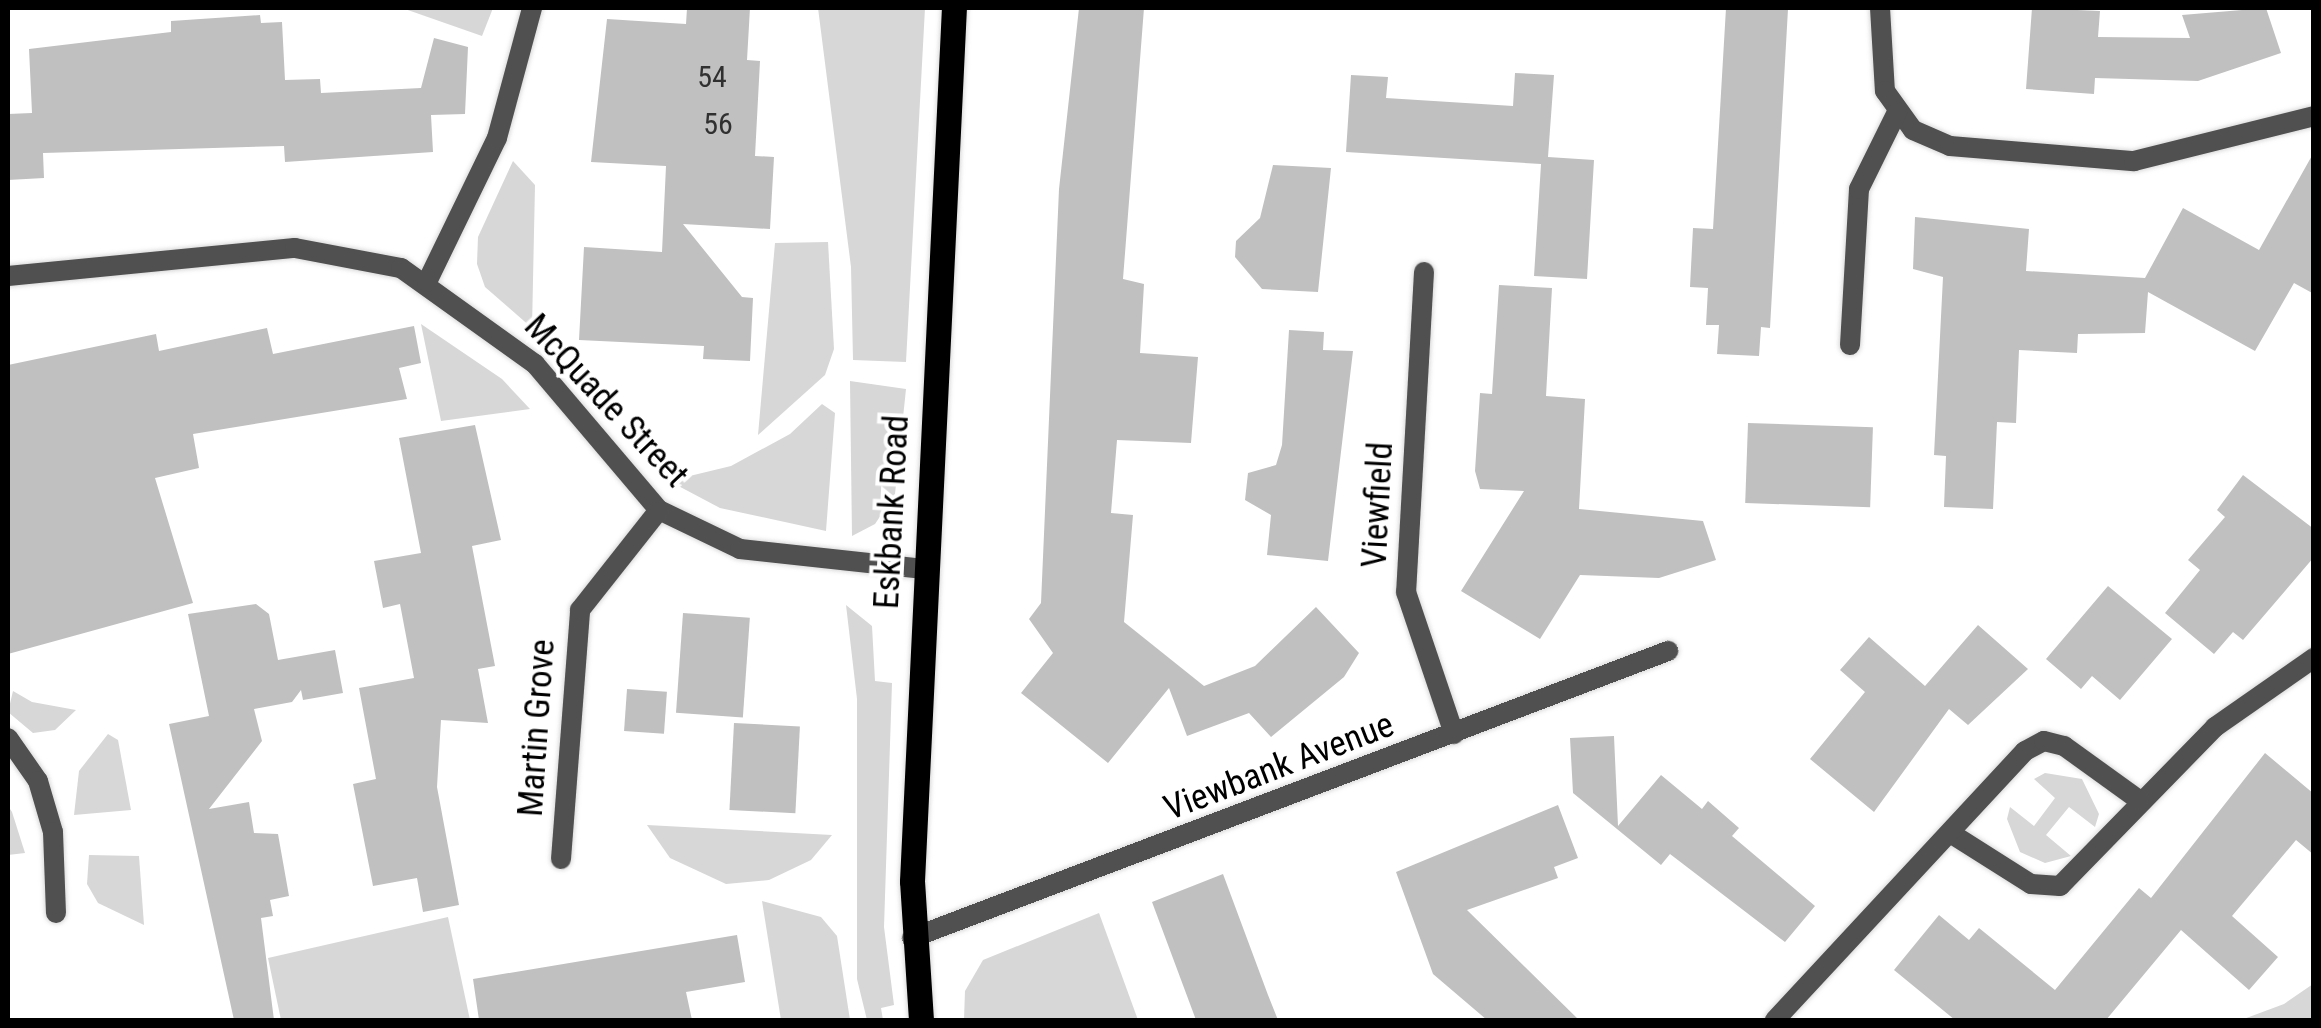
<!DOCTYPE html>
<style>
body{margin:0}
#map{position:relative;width:2321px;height:1028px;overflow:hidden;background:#fff;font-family:"Roboto Condensed",sans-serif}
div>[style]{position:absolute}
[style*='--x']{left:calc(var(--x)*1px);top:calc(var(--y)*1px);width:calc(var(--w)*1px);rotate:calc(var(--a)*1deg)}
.green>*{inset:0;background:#d7d7d7}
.building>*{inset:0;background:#c0c0c0;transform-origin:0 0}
.roads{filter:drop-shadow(0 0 2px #dbdbdb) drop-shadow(0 0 2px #dbdbdb)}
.street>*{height:20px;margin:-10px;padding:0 10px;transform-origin:10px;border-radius:10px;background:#505050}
.primary>*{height:25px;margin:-12.5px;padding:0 12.5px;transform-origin:12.5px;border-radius:12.5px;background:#000}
span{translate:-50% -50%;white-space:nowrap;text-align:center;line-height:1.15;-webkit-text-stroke:8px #fff;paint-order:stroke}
.number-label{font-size:30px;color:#303030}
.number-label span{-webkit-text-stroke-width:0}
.street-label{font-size:35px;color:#000}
.frame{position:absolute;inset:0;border:10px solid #000;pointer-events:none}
</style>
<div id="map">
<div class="green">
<div style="clip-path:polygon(402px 8px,493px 8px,482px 36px)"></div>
<div style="clip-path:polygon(818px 8px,925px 8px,906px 362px,853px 360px,851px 267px)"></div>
<div style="clip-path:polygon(513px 161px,535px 185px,532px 328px,485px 287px,477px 264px,478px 237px)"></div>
<div style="clip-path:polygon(828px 242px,834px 349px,825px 375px,758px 435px,775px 243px)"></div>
<div style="clip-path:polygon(421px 324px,502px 379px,530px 409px,441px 421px)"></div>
<div style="clip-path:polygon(850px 381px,906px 389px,895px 494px,875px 524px,852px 536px)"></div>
<div style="clip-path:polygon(822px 404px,835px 413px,826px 531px,720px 508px,669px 481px,731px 466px,790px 434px)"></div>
<div style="clip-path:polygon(846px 605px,872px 626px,875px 681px,892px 683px,884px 927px,894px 1005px,881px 1008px,883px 1020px,867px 1020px,857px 979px,857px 699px)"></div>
<div style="clip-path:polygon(13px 691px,32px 702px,76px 710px,55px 730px,33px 733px,8px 712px)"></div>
<div style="clip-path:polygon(108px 734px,118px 740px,131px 810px,74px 815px,79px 771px)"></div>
<div style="clip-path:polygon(2045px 773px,2082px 779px,2099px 814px,2095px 827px,2069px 807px,2046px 835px,2071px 856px,2045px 863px,2020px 852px,2007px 819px,2010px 807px,2034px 826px,2055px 798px,2034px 779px)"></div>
<div style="clip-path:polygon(8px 806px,12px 812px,25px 853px,8px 855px)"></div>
<div style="clip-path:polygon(647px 825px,832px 835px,811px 860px,769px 880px,726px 884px,670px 858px)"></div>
<div style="clip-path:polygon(89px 855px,139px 856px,144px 925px,98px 903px,87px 884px)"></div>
<div style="clip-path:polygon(762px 901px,821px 917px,837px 936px,850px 1020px,781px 1020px)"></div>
<div style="clip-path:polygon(1099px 913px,1138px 1020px,964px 1020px,965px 991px,983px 960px)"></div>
<div style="clip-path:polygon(448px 917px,470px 1020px,281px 1020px,268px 958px)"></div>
<div style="clip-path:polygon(2313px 984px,2313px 1020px,2241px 1020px,2284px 1004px)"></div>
</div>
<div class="building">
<div style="clip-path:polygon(687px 8px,750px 8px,747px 60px,760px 61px,755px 156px,774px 157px,770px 229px,683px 224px,742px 297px,753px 298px,750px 361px,703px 359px,704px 346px,579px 340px,584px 247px,662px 252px,666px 166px,591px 162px,607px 19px,686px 24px)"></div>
<div style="clip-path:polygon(1079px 8px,1144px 8px,1123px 279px,1144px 284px,1140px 353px,1198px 357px,1191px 443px,1117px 440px,1111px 513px,1133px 515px,1124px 622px,1204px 686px,1255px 666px,1316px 607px,1359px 653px,1344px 677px,1271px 737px,1249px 713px,1187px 736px,1169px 688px,1108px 763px,1021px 693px,1053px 653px,1029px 619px,1041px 603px,1059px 189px)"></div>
<div style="clip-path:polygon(1726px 8px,1788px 9px,1770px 328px,1761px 327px,1759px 356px,1717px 354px,1719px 325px,1706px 325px,1708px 288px,1690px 287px,1693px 228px,1713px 229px)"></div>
<div style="clip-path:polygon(2032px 8px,2100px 11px,2098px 37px,2190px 38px,2182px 15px,2266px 8px,2281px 53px,2198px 81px,2095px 78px,2094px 94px,2026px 89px)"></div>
<div style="clip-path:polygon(260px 15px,261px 23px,282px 22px,285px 80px,320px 79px,321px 93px,421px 88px,434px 38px,468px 47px,465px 114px,431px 115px,433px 152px,285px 162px,284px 146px,43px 153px,44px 178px,8px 180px,8px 114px,32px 113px,29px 49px,171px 32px,171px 21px)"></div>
<div style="clip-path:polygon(1515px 73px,1554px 75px,1548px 157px,1594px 160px,1587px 279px,1534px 276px,1541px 164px,1346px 152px,1351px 75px,1388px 77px,1386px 98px,1513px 106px)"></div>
<div style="clip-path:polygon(2314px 152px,2314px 294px,2294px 283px,2255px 351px,2148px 292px,2145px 333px,2078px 334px,2077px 353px,2019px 350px,2016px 423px,1997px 422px,1993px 509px,1944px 507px,1946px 456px,1934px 455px,1943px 277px,1913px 269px,1915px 217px,2029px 229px,2026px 271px,2145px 278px,2183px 208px,2259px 250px)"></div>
<div style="clip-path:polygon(1273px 165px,1331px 168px,1318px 292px,1262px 289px,1235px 257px,1236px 241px,1260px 218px)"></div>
<div style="clip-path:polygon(1499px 285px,1552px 288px,1546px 396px,1585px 399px,1579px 509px,1703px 521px,1716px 560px,1659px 578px,1580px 575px,1540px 639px,1461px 591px,1524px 491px,1480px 489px,1475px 471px,1480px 393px,1492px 394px)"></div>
<div style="clip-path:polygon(414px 326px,421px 363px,399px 368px,407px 399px,193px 434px,199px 468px,155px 478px,193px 603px,8px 654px,8px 365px,156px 334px,159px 351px,267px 328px,273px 354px)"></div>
<div style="clip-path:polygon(1289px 330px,1324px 332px,1323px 350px,1353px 351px,1328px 561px,1267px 555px,1271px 515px,1245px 500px,1248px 473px,1276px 465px,1282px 445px)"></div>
<div style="left:1748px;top:423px;width:125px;height:80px;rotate:2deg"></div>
<div style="clip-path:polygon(475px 425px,501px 540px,472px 546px,495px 666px,478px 669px,488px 723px,441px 720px,437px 787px,459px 905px,423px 912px,417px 878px,373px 886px,353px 784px,376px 779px,359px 688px,414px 678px,400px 604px,383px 608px,374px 561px,421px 553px,399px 438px)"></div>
<div style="clip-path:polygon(2243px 475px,2314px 529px,2314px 557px,2243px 640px,2233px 632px,2214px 654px,2165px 613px,2200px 570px,2188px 560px,2225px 517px,2217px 510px)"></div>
<div style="clip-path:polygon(2108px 586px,2172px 639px,2120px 700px,2092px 676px,2081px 689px,2046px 659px)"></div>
<div style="clip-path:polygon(256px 604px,269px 614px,278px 660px,335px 650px,343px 693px,303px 700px,301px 690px,292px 702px,254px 709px,262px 741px,209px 809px,249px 802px,254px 833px,278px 834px,289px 896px,270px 900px,273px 916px,261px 918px,274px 1020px,234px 1020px,169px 724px,209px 716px,188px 614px)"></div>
<div style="left:683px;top:613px;width:67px;height:100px;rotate:4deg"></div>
<div style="clip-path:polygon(1978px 625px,2028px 669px,1968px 725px,1949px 709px,1874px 812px,1810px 759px,1865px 692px,1840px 670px,1869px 637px,1925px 686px)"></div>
<div style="left:627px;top:689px;width:40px;height:42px;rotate:4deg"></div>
<div style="left:734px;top:723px;width:66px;height:87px;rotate:3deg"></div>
<div style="clip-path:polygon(1614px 736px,1618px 826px,1661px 775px,1702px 809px,1708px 801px,1739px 828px,1732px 836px,1815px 906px,1785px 942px,1670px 854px,1661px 865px,1573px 793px,1570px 738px)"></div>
<div style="clip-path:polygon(2265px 753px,2314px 794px,2314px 855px,2296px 840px,2232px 916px,2278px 957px,2249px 990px,2181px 930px,2106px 1020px,1955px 1020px,1894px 970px,1939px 915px,1969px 940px,1979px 928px,2055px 990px,2139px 888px,2151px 898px)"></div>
<div style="clip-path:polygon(1558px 805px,1578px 858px,1554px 867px,1558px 878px,1467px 910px,1579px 1020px,1487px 1020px,1433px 974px,1396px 872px)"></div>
<div style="clip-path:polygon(1223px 874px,1268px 995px,1278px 1020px,1196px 1020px,1152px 902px)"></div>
<div style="clip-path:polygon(737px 935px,745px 982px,686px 992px,692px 1020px,479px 1020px,473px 979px)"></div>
</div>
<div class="roads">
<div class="street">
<div style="--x:1880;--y:8;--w:83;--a:86.6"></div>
<div style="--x:1885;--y:91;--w:48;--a:54.3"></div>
<div style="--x:1913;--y:130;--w:40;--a:23.4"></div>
<div style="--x:1950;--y:146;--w:185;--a:4.7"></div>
<div style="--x:2134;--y:161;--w:186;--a:-14"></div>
<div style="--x:1424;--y:272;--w:321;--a:93.2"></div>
<div style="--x:1406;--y:592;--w:150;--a:71.3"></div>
<div style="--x:8;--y:276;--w:288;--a:-5.6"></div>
<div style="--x:295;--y:248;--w:108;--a:10.7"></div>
<div style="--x:401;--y:268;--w:165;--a:35.6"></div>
<div style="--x:535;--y:364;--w:192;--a:49.7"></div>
<div style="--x:659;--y:510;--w:90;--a:25.7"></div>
<div style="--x:740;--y:549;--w:185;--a:6.2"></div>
<div style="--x:427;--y:282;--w:160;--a:-64.1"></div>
<div style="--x:497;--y:138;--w:135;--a:-74.9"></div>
<div style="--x:1850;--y:345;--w:156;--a:-86.7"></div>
<div style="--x:1859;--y:189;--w:86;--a:-63.7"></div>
<div style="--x:8;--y:738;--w:52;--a:55.1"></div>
<div style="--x:38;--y:781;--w:53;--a:73.6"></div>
<div style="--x:53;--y:832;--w:81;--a:87.9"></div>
<div style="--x:1955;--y:836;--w:90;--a:32.3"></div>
<div style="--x:2031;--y:884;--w:29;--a:4"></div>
<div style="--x:2060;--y:886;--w:222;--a:-45.7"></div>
<div style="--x:2215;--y:727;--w:121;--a:-34.9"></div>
<div style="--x:561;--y:859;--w:250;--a:-85.6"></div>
<div style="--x:580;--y:610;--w:127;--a:-51.7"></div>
<div style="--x:912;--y:938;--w:809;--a:-20.79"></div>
<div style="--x:1775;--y:1020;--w:367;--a:-47.1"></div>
<div style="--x:2025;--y:751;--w:21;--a:-28"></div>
<div style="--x:2044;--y:741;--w:21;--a:14"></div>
<div style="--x:2064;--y:746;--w:92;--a:35.8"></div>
</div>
<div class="primary">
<div style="--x:921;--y:1020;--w:139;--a:-93.7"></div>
<div style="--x:912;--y:881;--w:874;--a:-87.25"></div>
</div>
</div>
<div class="number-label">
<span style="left:712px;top:77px">54</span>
<span style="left:718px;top:124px">56</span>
</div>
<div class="street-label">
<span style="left:606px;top:401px;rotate:47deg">McQuade Street</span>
<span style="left:1378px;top:505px;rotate:-87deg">Viewfield</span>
<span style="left:892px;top:512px;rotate:-87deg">Eskbank Road</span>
<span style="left:537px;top:728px;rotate:-86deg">Martin Grove</span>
<span style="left:1279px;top:767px;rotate:-21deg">Viewbank Avenue</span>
</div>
<div class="frame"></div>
</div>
